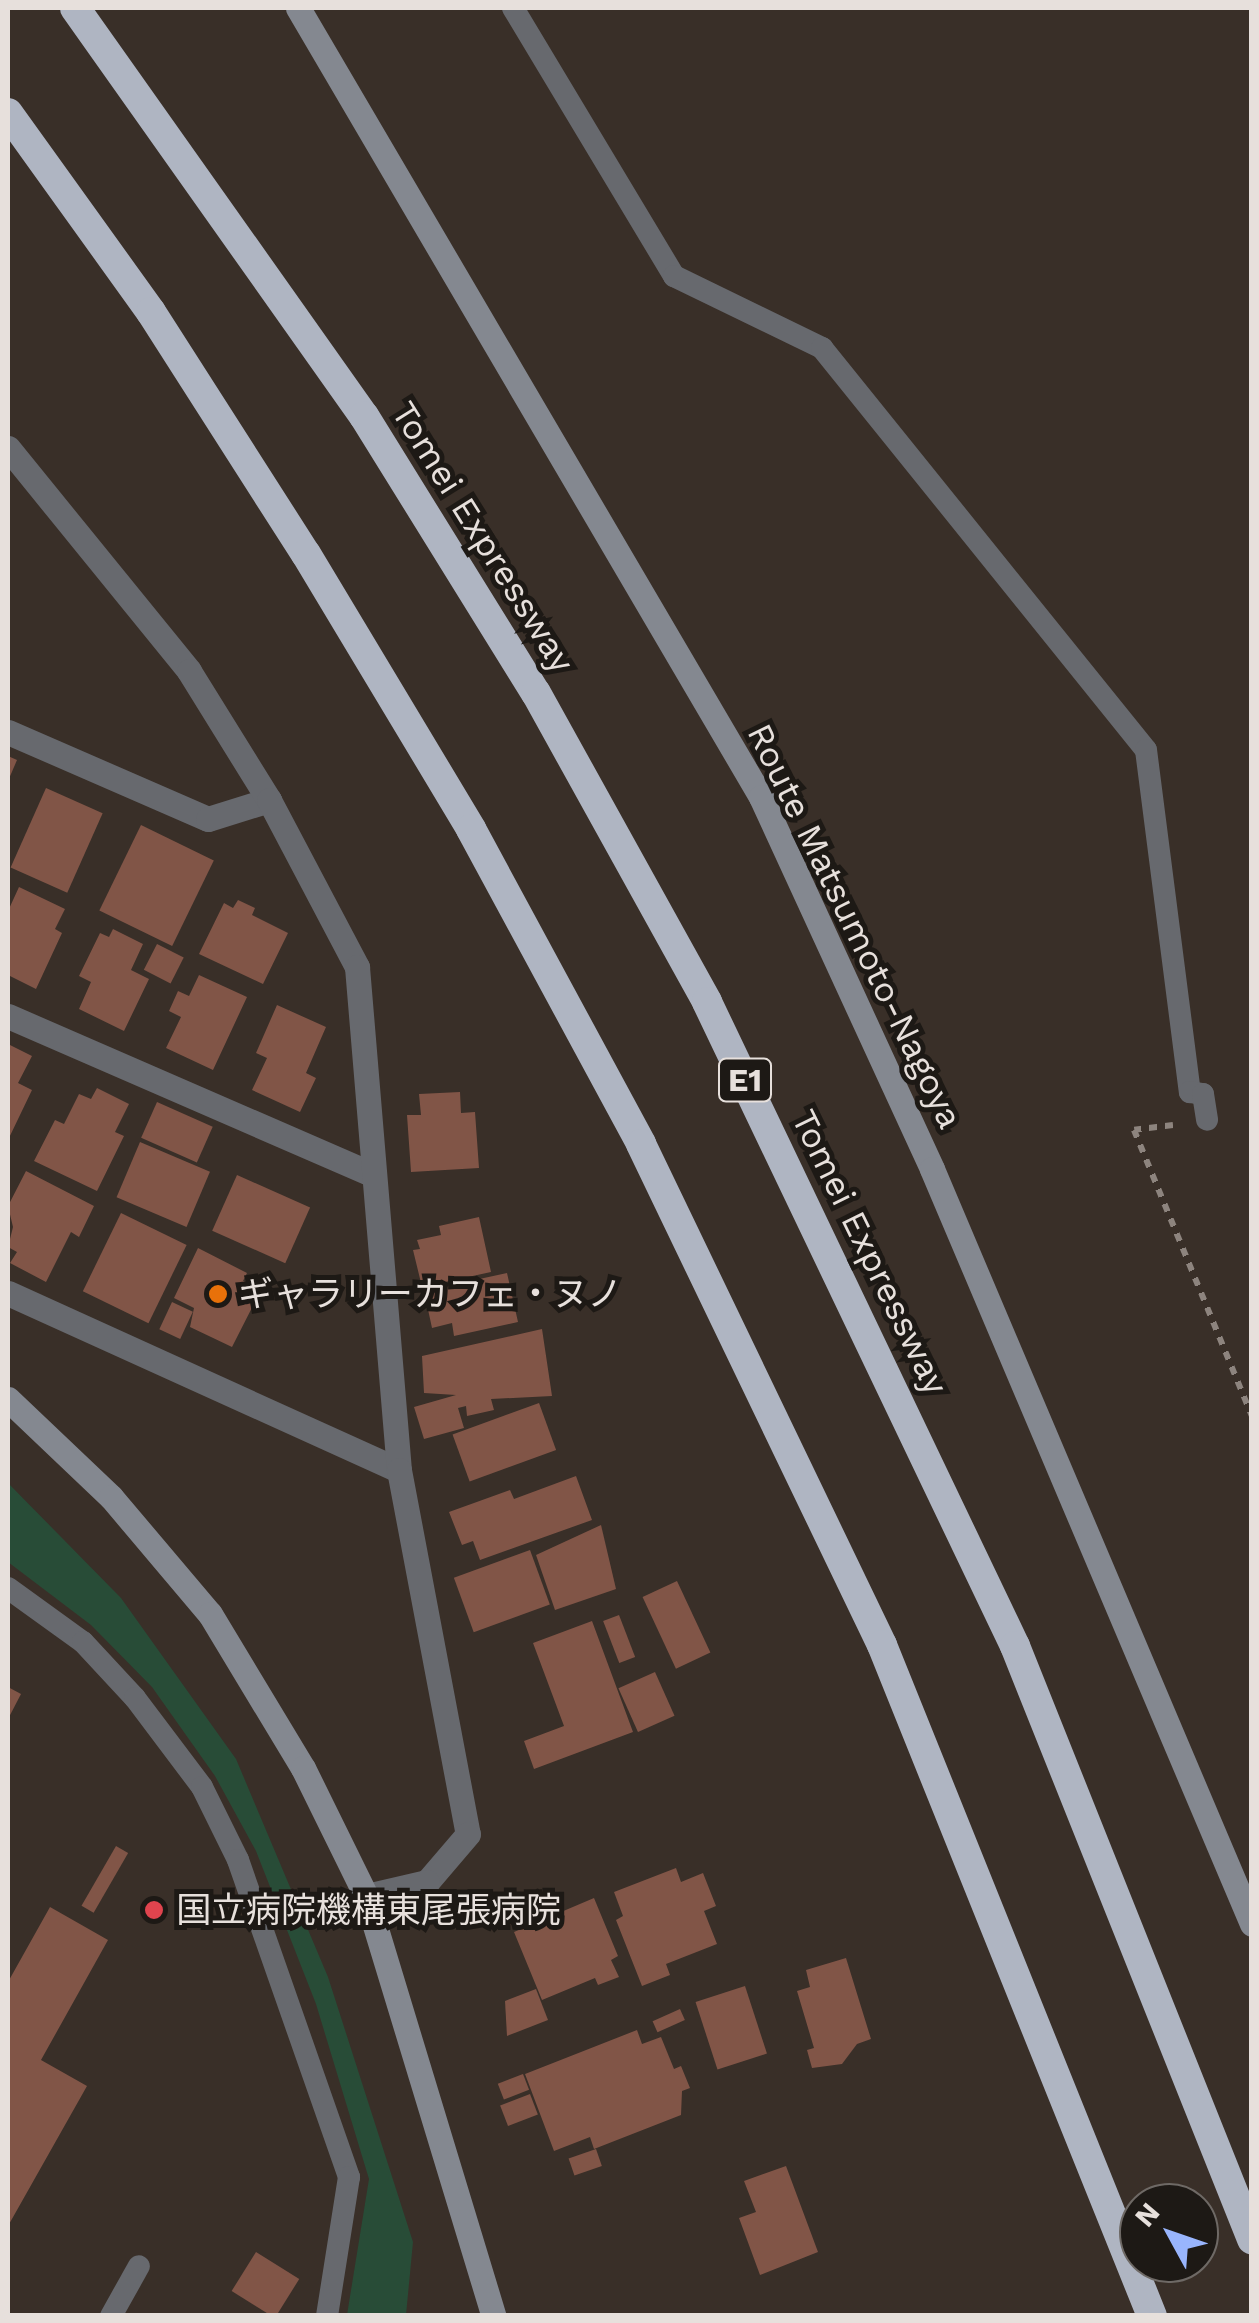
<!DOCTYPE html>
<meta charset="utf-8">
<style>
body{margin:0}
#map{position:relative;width:1259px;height:2323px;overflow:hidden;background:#392f28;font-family:"Work Sans","Noto Sans JP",sans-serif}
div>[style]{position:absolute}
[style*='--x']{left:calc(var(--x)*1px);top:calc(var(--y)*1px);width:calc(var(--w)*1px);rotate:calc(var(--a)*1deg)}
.green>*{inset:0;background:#284c37}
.building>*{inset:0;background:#815547;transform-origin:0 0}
.path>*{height:6px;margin-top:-3px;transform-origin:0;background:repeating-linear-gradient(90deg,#8d847e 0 8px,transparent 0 16px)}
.service>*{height:22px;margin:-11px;padding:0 11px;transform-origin:11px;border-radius:11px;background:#67696e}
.minor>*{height:25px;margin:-12.5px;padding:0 12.5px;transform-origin:12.5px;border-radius:12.5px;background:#67696e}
.tertiary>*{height:25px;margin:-12.5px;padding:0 12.5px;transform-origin:12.5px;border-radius:12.5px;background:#67696e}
.secondary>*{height:25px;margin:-12.5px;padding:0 12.5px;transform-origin:12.5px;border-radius:12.5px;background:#848890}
.motorway>*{height:30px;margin:-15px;padding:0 15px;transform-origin:15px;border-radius:15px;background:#afb5c2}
.dots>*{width:28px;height:28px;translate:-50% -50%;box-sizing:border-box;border:5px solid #1d1915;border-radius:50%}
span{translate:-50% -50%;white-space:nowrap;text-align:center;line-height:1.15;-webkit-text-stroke:10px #1d1915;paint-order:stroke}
.shield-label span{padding:2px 8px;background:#1d1915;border:2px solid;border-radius:8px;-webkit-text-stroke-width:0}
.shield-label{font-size:32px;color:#e7e0dc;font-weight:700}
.street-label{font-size:35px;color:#e7e0dc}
.poi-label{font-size:35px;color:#e7e0dc}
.left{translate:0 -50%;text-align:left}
.frame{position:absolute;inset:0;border:10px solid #e7e0dc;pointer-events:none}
.north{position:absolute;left:1119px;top:2183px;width:100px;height:100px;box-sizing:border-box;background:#1d1915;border:2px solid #6e6965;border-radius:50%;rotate:310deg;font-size:28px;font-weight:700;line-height:40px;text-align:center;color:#e7e0dc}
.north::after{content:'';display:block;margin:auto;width:35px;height:45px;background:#99b5fd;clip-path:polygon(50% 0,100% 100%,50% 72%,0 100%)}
</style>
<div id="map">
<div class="green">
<div style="clip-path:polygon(8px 1483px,121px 1598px,236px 1759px,328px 1977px,413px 2242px,406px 2315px,347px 2315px,369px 2179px,316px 2004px,256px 1851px,215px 1776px,152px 1687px,91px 1625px,8px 1562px)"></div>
</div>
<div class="building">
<div style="clip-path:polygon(8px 756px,17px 760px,8px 781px)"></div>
<div style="left:46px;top:788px;width:62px;height:87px;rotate:24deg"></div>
<div style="left:141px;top:825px;width:81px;height:95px;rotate:26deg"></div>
<div style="clip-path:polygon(19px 887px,65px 909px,55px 929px,62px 933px,36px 989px,8px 975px,8px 911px)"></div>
<div style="clip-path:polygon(238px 900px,255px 908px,252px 915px,288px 933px,263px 984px,199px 954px,224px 903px,233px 908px)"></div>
<div style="clip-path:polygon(113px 929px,143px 944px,131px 970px,149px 979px,124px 1031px,79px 1009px,91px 982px,79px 976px,100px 933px,109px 937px)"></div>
<div style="left:157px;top:944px;width:30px;height:29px;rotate:27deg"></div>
<div style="clip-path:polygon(199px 975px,247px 997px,213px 1070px,166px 1048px,181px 1017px,169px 1011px,178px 991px,189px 996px)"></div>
<div style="clip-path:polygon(277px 1005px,326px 1027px,306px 1073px,316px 1078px,300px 1112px,252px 1090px,267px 1058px,256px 1053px)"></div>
<div style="clip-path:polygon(8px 1044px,32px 1056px,18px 1083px,32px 1090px,8px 1140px)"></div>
<div style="clip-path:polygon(97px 1088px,129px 1104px,115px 1132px,124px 1136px,97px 1191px,34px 1161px,55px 1120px,64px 1124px,79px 1094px,91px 1099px)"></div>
<div style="clip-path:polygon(460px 1092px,461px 1113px,475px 1112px,479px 1168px,411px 1172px,407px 1115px,421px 1115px,419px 1094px)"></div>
<div style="left:157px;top:1102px;width:61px;height:39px;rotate:24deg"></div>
<div style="left:140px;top:1142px;width:76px;height:60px;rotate:23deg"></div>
<div style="clip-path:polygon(26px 1171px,94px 1206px,79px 1237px,71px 1232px,46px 1282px,10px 1263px,17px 1252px,8px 1247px,13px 1227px,8px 1206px)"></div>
<div style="left:237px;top:1175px;width:80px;height:61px;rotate:24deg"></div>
<div style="left:121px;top:1213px;width:73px;height:87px;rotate:26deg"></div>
<div style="clip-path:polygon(479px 1217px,491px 1272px,422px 1287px,413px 1250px,420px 1249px,417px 1240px,441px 1235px,439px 1226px)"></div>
<div style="clip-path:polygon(198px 1248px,247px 1273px,243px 1281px,261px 1290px,232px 1347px,190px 1327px,194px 1308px,174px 1298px)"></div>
<div style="clip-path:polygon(507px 1273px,518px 1322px,454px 1336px,452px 1323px,432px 1328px,424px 1291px)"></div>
<div style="left:172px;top:1302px;width:23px;height:30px;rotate:25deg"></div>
<div style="clip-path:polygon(542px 1329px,552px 1396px,491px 1399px,494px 1410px,467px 1416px,466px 1406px,458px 1408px,464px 1428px,424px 1439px,414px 1407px,456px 1395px,424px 1393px,422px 1356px)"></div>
<div style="left:539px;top:1403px;width:50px;height:92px;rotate:70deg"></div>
<div style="clip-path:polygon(576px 1476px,592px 1520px,480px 1560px,473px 1541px,462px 1545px,449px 1512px,510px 1490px,514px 1499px)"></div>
<div style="clip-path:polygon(601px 1525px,616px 1589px,555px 1610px,536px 1555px)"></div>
<div style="left:530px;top:1550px;width:58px;height:81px;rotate:70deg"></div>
<div style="left:677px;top:1581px;width:79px;height:38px;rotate:65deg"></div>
<div style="left:619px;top:1615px;width:45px;height:17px;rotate:69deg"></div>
<div style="clip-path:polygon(592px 1621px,633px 1732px,534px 1769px,524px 1741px,564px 1726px,533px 1643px)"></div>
<div style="left:655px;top:1672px;width:48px;height:40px;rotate:66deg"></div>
<div style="clip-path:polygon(8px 1687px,21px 1694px,8px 1719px)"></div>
<div style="left:116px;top:1846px;width:14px;height:69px;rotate:30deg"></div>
<div style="clip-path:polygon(676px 1868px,681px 1882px,703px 1873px,716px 1906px,704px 1911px,717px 1944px,666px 1964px,670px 1975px,642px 1986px,616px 1920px,623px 1916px,614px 1892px)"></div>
<div style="clip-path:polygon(594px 1898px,618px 1956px,611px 1960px,619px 1977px,598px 1985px,595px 1978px,542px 2000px,514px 1932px)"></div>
<div style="clip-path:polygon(50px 1907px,108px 1940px,41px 2060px,87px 2086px,8px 2226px,8px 1982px)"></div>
<div style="clip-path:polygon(846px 1958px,871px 2039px,857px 2044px,842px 2064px,812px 2068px,807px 2050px,814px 2048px,797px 1991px,810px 1987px,806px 1970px)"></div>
<div style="left:745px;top:1986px;width:71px;height:52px;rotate:72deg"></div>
<div style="clip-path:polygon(536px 1989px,548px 2020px,507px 2036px,505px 2001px)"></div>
<div style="left:680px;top:2009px;width:12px;height:30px;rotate:66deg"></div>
<div style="clip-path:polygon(637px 2030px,642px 2044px,661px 2037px,674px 2069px,681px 2066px,690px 2088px,682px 2091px,681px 2115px,594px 2149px,590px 2137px,554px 2151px,525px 2074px)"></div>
<div style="left:523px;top:2074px;width:17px;height:27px;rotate:69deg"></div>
<div style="left:530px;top:2094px;width:22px;height:32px;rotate:69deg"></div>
<div style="left:596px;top:2149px;width:18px;height:29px;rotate:71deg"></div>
<div style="clip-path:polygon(786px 2166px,818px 2252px,760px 2275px,739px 2218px,756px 2212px,744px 2181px)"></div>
<div style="left:256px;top:2252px;width:51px;height:46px;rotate:32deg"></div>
</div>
<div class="path">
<div style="--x:1173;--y:1125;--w:39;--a:173"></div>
<div style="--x:1134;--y:1130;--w:309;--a:67.6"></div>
</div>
<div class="service">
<div style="--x:513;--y:8;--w:313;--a:59"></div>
<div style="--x:674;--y:276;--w:165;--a:25.9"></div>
<div style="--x:822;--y:348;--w:516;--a:51.13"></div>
<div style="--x:1146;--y:750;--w:345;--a:82.7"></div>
<div style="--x:1190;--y:1092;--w:13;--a:9"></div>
<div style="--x:1203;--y:1094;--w:26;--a:81"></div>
<div style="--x:8;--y:1588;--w:92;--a:35.8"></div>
<div style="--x:83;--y:1642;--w:76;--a:47.1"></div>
<div style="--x:135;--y:1698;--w:111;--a:53"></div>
<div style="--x:202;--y:1787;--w:81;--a:63.7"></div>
<div style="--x:238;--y:1860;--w:336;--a:70.7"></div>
<div style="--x:349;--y:2177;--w:141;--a:99"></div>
<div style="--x:111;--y:2316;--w:57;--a:-60.8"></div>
</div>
<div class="minor">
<div style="--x:8;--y:732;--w:218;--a:23.5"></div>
<div style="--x:208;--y:819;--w:64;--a:-17.3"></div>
<div style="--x:8;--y:1016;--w:397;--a:23.5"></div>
<div style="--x:8;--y:1293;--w:429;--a:24.4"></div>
</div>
<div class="tertiary">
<div style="--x:8;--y:448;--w:287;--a:50.9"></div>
<div style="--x:189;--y:671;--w:152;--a:58.2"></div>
<div style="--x:269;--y:800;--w:189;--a:62.2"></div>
<div style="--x:357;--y:967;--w:505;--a:85.23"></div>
<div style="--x:399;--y:1470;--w:370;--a:79.3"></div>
<div style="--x:468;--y:1834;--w:63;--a:130.5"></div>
<div style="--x:427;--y:1882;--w:63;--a:167.1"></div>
</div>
<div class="secondary">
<div style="--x:298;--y:8;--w:915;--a:59.59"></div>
<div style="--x:761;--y:797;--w:409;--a:65.3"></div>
<div style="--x:932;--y:1169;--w:820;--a:67.03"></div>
<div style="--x:8;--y:1399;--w:142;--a:43.6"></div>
<div style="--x:111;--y:1497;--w:153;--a:49.8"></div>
<div style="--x:210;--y:1614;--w:180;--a:58.9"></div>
<div style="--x:303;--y:1768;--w:143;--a:63.8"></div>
<div style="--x:366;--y:1896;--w:439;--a:73.1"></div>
</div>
<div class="motorway">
<div style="--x:75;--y:8;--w:500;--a:54.7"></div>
<div style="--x:364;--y:416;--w:326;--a:58.2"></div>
<div style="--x:536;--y:693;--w:353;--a:61"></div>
<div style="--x:707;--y:1002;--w:714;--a:64.44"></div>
<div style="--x:1015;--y:1646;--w:639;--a:68.22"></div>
<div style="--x:8;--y:113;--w:245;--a:54.3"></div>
<div style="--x:151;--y:312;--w:287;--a:57.4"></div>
<div style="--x:306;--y:554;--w:321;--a:59"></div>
<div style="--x:471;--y:829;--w:358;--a:61.6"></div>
<div style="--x:641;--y:1144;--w:556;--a:64.31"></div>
<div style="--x:882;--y:1645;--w:723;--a:68.08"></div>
</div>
<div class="dots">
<div style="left:218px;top:1294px;background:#e8710a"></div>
<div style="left:154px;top:1910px;background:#e0444e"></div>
</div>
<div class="shield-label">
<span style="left:745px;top:1080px">E1</span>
</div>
<div class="street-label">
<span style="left:483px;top:537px;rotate:58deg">Tomei Expressway</span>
<span style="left:855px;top:926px;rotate:64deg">Route Matsumoto-Nagoya</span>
<span style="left:870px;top:1252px;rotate:64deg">Tomei Expressway</span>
</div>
<div class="poi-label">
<span class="left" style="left:238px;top:1294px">ギャラリーカフェ・ヌノ</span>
<span class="left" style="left:176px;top:1910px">国立病院機構東尾張病院</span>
</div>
<div class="frame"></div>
<div class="north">N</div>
</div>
